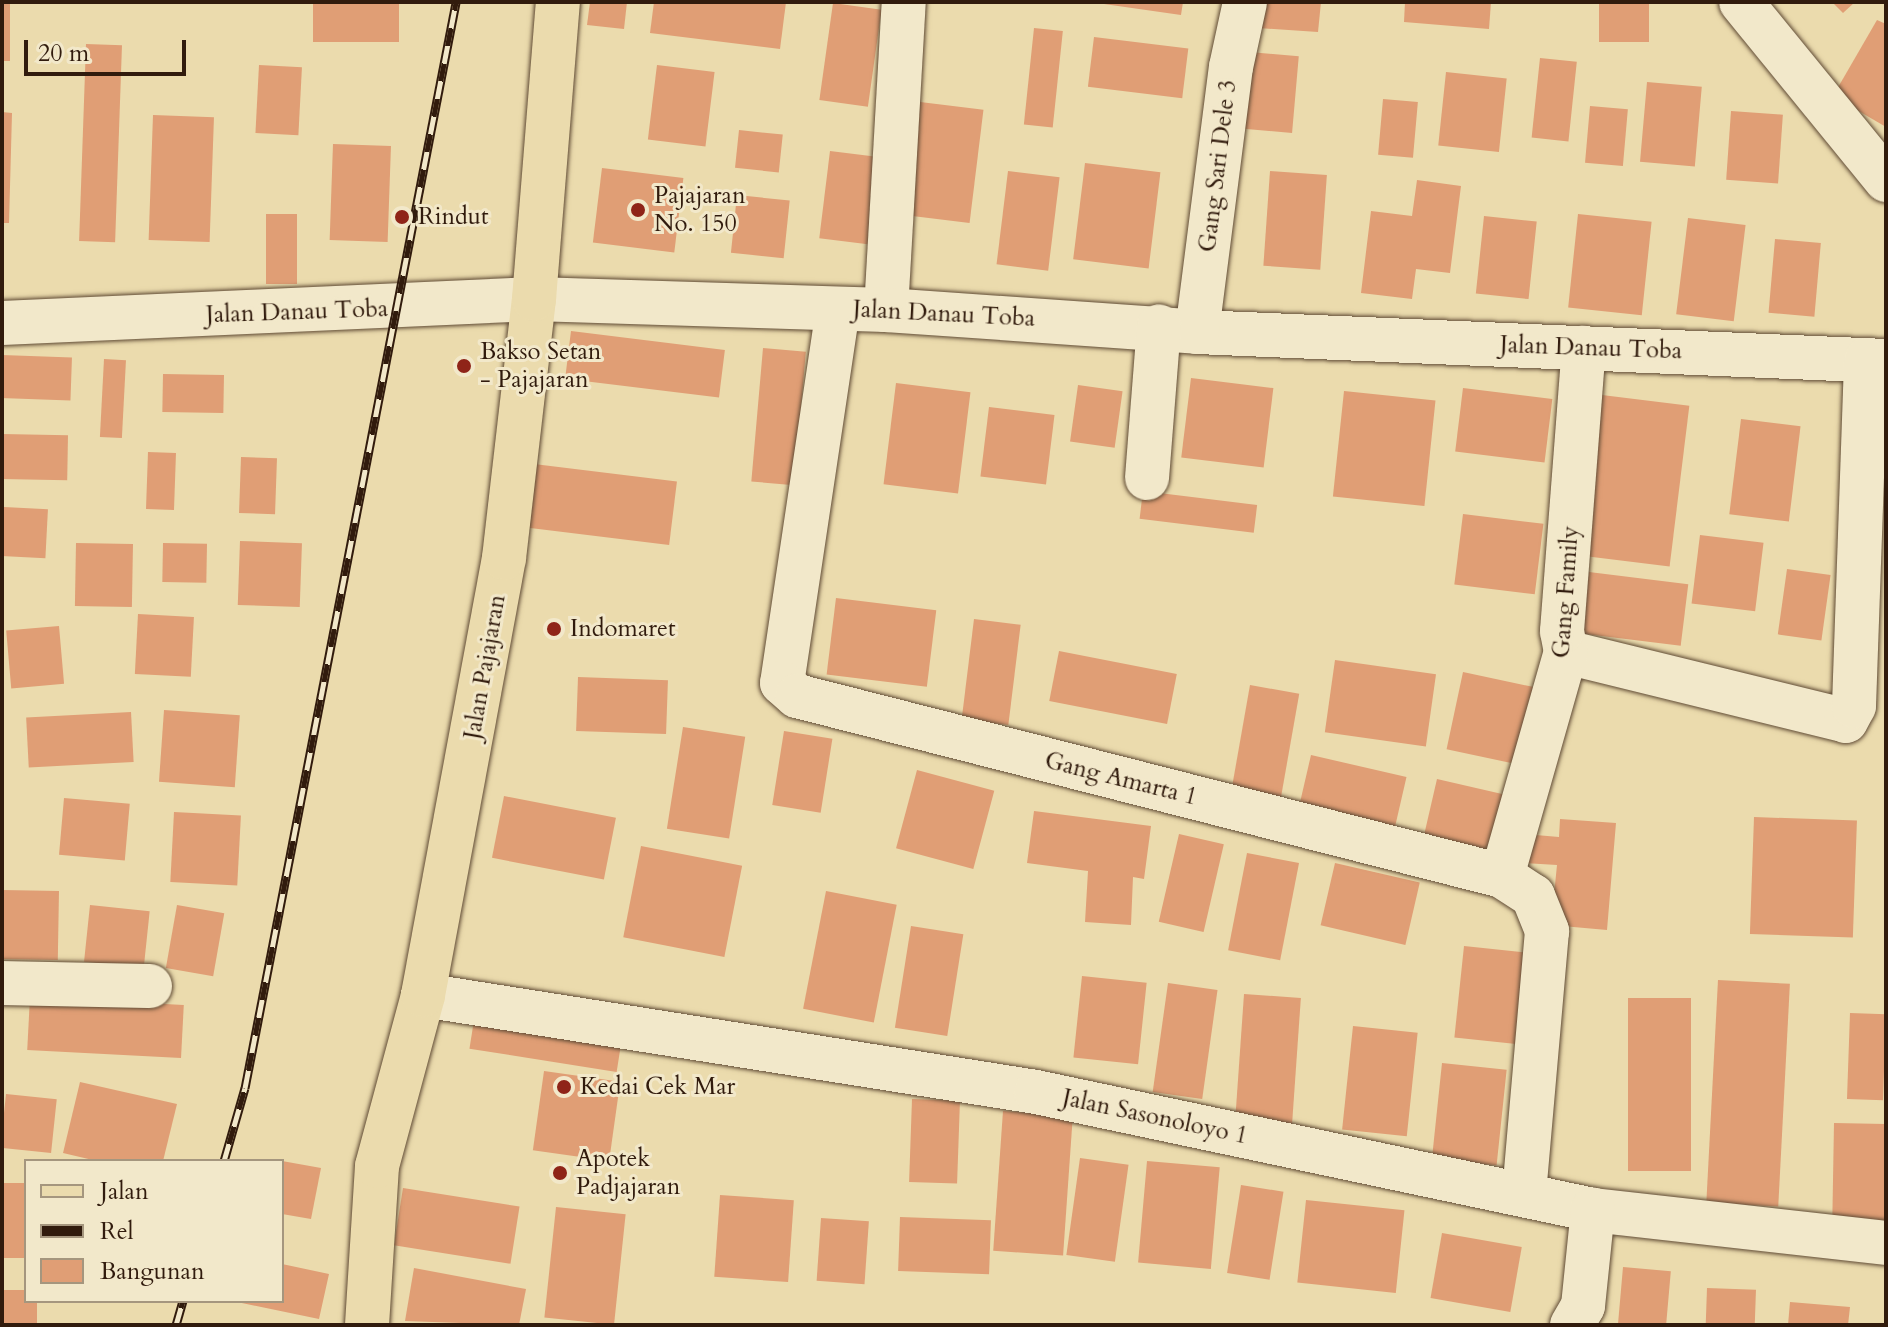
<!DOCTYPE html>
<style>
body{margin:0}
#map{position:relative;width:1888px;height:1327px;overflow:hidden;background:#ebdbad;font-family:Cardo,serif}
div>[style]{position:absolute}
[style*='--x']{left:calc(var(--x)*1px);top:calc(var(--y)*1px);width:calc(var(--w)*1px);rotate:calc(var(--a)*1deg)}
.building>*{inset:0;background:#e09e75;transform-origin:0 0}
.roads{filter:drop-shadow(0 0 2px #604b35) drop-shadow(0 0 2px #604b35)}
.minor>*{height:44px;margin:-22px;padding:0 22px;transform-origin:22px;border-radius:22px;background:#f2e8ca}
.major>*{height:44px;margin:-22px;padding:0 22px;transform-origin:22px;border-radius:22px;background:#ebdbad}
.rail>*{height:9px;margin-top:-4.5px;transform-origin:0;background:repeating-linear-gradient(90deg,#f2e8ca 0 18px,#311b0d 0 36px);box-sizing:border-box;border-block:2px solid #311b0d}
.dots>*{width:22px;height:22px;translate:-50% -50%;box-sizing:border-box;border:4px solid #f2e8ca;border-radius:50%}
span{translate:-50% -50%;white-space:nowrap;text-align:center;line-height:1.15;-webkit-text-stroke:6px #f2e8ca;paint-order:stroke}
.street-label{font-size:24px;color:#311b0d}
.poi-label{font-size:24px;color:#311b0d}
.left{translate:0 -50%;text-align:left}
.frame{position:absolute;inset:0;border:4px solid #311b0d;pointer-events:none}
.legend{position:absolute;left:24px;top:1159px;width:260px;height:144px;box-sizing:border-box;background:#f2e8ca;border:2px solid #a5967e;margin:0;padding:10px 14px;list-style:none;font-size:24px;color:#311b0d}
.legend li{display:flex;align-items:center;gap:16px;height:40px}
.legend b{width:40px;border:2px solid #a5967e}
.scale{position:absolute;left:24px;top:40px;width:162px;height:36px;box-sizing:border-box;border:4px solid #311b0d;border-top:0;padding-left:10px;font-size:24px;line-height:28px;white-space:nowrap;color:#311b0d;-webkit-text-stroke:6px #f2e8ca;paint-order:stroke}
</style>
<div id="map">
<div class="building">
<div style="left:2px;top:2px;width:8px;height:59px"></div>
<div style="left:313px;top:2px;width:86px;height:40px"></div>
<div style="clip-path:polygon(590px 2px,627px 2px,624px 29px,587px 25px)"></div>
<div style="clip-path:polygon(654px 2px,786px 2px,780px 49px,650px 33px)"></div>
<div style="clip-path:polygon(1090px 2px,1183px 2px,1181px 15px)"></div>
<div style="clip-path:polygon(1261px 2px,1321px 2px,1318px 32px,1258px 28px)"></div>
<div style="clip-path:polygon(1405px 2px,1491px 2px,1489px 29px,1404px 22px)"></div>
<div style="left:1599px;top:2px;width:50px;height:40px"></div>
<div style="clip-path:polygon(1832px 2px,1855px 2px,1843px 13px)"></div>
<div style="left:833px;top:3px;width:49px;height:98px;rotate:8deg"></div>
<div style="clip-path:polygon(1877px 20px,1886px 24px,1886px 127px,1833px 96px)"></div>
<div style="left:1034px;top:28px;width:29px;height:97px;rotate:6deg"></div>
<div style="left:1094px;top:37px;width:95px;height:50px;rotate:7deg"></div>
<div style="left:86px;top:44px;width:36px;height:197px;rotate:2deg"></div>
<div style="left:1239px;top:51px;width:60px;height:77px;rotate:5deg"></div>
<div style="left:1540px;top:58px;width:37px;height:80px;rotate:6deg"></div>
<div style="left:259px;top:65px;width:43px;height:68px;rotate:3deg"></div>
<div style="left:657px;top:65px;width:58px;height:75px;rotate:7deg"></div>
<div style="left:1446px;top:72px;width:61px;height:74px;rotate:6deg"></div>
<div style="left:1647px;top:82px;width:55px;height:80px;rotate:5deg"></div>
<div style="left:1383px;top:99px;width:35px;height:56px;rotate:5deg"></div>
<div style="left:912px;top:101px;width:72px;height:114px;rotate:7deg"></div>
<div style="left:1590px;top:106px;width:38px;height:57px;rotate:5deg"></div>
<div style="left:1731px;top:111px;width:52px;height:69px;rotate:4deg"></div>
<div style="clip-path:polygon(2px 112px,12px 113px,9px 223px,2px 223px)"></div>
<div style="left:153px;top:115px;width:61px;height:125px;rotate:2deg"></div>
<div style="left:739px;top:130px;width:44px;height:38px;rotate:6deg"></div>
<div style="left:333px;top:144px;width:58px;height:96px;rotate:2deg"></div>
<div style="left:830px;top:151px;width:57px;height:88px;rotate:7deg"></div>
<div style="left:1085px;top:163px;width:76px;height:97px;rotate:7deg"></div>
<div style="left:602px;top:168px;width:82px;height:75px;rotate:7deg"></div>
<div style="left:1008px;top:171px;width:52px;height:94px;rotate:7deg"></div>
<div style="left:1270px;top:171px;width:57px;height:95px;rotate:4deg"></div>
<div style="clip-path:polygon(1417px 180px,1461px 186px,1450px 273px,1416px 269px,1412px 299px,1361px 293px,1371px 211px,1412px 216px)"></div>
<div style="left:737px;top:195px;width:53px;height:58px;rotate:6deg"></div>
<div style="left:266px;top:214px;width:31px;height:70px"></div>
<div style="left:1578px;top:214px;width:74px;height:94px;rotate:6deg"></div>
<div style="left:1484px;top:216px;width:53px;height:78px;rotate:6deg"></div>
<div style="left:1688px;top:218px;width:58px;height:97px;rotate:7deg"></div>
<div style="left:1775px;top:239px;width:46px;height:74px;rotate:5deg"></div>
<div style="left:571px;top:331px;width:155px;height:48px;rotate:7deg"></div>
<div style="left:763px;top:348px;width:43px;height:134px;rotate:5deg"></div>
<div style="left:2px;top:355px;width:70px;height:43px;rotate:2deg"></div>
<div style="left:104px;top:359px;width:22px;height:78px;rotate:3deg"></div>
<div style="left:163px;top:374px;width:61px;height:38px;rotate:1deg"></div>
<div style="left:1191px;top:378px;width:83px;height:80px;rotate:7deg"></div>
<div style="left:896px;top:383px;width:75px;height:102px;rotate:7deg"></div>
<div style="left:1078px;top:385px;width:45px;height:57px;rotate:8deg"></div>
<div style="left:1463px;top:388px;width:90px;height:64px;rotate:7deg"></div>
<div style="left:1344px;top:391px;width:92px;height:106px;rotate:6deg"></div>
<div style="left:1602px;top:395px;width:88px;height:162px;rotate:7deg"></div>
<div style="left:989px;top:407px;width:66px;height:70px;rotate:7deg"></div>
<div style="left:1741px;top:419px;width:60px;height:96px;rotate:7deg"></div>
<div style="left:2px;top:434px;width:66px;height:45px;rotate:1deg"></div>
<div style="left:148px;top:452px;width:28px;height:57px;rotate:2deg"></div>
<div style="left:241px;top:457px;width:36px;height:56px;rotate:2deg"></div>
<div style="left:534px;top:464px;width:144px;height:64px;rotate:7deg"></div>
<div style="left:1143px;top:491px;width:115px;height:28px;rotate:7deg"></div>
<div style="left:4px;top:507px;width:44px;height:49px;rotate:3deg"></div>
<div style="left:1463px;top:514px;width:81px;height:71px;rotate:7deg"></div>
<div style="left:1700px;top:535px;width:64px;height:69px;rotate:7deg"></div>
<div style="left:240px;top:541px;width:62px;height:64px;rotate:2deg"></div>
<div style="left:76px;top:543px;width:57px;height:63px;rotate:1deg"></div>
<div style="left:163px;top:543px;width:44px;height:39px;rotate:1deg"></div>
<div style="left:1787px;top:569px;width:44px;height:66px;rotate:8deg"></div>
<div style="left:1589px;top:572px;width:100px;height:62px;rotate:7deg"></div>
<div style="left:836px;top:598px;width:101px;height:77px;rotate:7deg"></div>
<div style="left:138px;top:614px;width:56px;height:60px;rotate:3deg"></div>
<div style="left:974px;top:619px;width:47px;height:101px;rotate:7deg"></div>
<div style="left:59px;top:626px;width:58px;height:53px;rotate:85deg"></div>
<div style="left:1059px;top:651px;width:120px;height:51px;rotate:11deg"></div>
<div style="left:1335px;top:660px;width:102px;height:73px;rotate:8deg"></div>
<div style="left:1463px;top:672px;width:76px;height:79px;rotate:12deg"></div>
<div style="left:578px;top:677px;width:90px;height:54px;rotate:2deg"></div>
<div style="left:1250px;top:685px;width:50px;height:109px;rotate:10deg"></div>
<div style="left:164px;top:710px;width:76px;height:72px;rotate:4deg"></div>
<div style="left:131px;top:712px;width:50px;height:105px;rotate:87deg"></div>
<div style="left:683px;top:727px;width:63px;height:103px;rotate:9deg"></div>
<div style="left:784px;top:731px;width:49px;height:75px;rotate:9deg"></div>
<div style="left:1311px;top:755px;width:98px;height:54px;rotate:13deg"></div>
<div style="left:917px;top:770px;width:80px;height:81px;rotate:15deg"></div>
<div style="left:1437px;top:779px;width:69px;height:62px;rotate:13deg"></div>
<div style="left:504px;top:796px;width:114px;height:63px;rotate:11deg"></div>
<div style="left:64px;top:798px;width:66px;height:57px;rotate:5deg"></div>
<div style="clip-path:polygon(1034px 811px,1151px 826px,1144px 879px,1133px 877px,1131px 925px,1085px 922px,1088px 871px,1027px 863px)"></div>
<div style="left:174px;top:812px;width:67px;height:70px;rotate:3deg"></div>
<div style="left:1754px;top:817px;width:103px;height:117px;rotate:2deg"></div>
<div style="clip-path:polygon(1560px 819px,1616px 823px,1607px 930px,1551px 925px,1557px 865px,1523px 863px,1524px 834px,1559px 837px)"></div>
<div style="left:1179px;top:834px;width:46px;height:90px;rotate:13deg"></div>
<div style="left:641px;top:846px;width:103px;height:93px;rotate:11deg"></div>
<div style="left:1247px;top:853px;width:53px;height:99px;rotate:11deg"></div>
<div style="left:1335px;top:863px;width:87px;height:64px;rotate:13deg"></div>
<div style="left:2px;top:890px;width:57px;height:69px;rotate:1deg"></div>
<div style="left:826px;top:891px;width:72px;height:120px;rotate:11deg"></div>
<div style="left:90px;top:905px;width:60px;height:57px;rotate:6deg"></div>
<div style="left:177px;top:905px;width:48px;height:64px;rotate:10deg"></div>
<div style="left:911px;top:926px;width:53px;height:103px;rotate:9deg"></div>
<div style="left:1464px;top:946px;width:62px;height:92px;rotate:6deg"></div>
<div style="left:1082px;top:976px;width:65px;height:82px;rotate:6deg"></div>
<div style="left:1718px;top:980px;width:72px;height:223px;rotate:3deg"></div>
<div style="left:1168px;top:983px;width:50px;height:110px;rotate:8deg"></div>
<div style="left:1244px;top:994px;width:57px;height:126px;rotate:4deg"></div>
<div style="left:30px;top:997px;width:154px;height:53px;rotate:3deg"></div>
<div style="left:1628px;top:998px;width:63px;height:173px"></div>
<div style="left:1850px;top:1013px;width:36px;height:86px;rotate:2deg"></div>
<div style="left:474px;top:1020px;width:149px;height:29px;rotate:9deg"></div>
<div style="left:1353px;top:1026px;width:65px;height:104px;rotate:6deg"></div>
<div style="left:1442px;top:1063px;width:65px;height:96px;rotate:6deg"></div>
<div style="left:544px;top:1071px;width:77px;height:80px;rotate:8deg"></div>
<div style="clip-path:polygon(80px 1082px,177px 1104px,163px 1161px,97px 1161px,63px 1153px)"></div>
<div style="left:6px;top:1094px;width:51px;height:54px;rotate:6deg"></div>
<div style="left:912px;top:1099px;width:48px;height:83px;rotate:2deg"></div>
<div style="left:1003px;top:1111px;width:70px;height:140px;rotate:4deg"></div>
<div style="left:1834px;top:1123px;width:52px;height:101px;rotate:1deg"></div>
<div style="left:1080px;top:1158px;width:49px;height:98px;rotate:8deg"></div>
<div style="clip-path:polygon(282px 1161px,321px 1168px,311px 1219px,282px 1214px)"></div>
<div style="left:1147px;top:1161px;width:73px;height:102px;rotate:5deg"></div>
<div style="left:2px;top:1183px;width:24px;height:75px"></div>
<div style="left:1241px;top:1185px;width:43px;height:89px;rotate:9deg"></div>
<div style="left:403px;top:1188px;width:118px;height:58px;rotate:9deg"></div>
<div style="left:720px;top:1195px;width:74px;height:82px;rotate:4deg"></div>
<div style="left:1306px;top:1200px;width:99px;height:83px;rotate:6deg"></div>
<div style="left:556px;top:1207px;width:70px;height:111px;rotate:6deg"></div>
<div style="left:900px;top:1217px;width:91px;height:54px;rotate:2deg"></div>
<div style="left:821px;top:1218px;width:48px;height:63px;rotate:4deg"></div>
<div style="left:1442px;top:1233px;width:81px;height:66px;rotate:10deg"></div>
<div style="clip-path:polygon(282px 1264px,329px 1274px,319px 1319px,237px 1302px,282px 1301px)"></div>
<div style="left:1623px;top:1267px;width:48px;height:58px;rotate:5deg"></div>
<div style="clip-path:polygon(414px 1268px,526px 1289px,519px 1325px,405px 1321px)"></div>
<div style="left:1707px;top:1288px;width:49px;height:37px;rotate:2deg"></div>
<div style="clip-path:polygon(2px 1290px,26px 1290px,26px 1301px,37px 1301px,37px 1325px,2px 1325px)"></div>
<div style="clip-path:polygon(1790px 1302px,1850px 1307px,1848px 1325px,1788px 1325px)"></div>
</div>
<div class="roads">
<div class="minor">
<div style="--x:1741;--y:2;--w:230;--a:50.8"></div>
<div style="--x:838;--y:309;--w:378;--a:98.5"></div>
<div style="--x:782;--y:683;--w:20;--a:41"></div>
<div style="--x:797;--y:696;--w:728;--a:14.32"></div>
<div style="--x:1502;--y:876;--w:37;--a:33"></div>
<div style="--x:1533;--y:896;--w:38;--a:68"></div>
<div style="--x:1547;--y:931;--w:265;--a:95"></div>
<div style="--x:886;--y:310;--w:309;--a:-86.7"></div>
<div style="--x:2;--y:323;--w:533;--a:-2.58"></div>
<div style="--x:534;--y:299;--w:352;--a:1.8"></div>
<div style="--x:886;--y:310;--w:312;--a:4"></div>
<div style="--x:1197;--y:332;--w:690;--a:2.41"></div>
<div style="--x:1197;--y:332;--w:267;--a:-82.7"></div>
<div style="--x:1231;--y:67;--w:66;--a:-77.8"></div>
<div style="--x:1147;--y:478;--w:152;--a:-85.5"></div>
<div style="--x:1566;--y:652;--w:288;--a:13.8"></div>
<div style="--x:1846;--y:721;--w:17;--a:-62"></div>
<div style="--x:1854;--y:706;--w:346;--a:-88"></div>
<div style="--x:1502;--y:876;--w:233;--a:-74.1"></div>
<div style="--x:1566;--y:652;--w:21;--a:-101"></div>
<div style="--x:1562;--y:631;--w:284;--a:-85.6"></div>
<div style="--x:2;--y:983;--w:148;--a:1.2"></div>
<div style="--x:423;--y:995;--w:621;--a:8.99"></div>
<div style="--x:1036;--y:1092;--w:569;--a:11.96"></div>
<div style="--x:1593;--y:1210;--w:295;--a:6.4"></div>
<div style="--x:1572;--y:1325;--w:22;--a:-60"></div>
<div style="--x:1583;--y:1306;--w:97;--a:-84.1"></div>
</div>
<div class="major">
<div style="--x:367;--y:1325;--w:159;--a:-86.4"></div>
<div style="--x:377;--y:1166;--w:177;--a:-74.9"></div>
<div style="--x:423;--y:995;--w:444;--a:-79.5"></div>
<div style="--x:504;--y:558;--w:261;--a:-83.4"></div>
<div style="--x:534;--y:299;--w:298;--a:-85.4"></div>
</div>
</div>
<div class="rail">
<div style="--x:224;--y:1161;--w:76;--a:-74"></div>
<div style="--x:245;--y:1088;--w:1106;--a:-79"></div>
<div style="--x:176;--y:1325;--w:25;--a:-74"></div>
</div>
<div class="dots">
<div style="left:638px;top:210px;background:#8f2418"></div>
<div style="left:402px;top:217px;background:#8f2418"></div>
<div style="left:464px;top:366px;background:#8f2418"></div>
<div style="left:554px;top:629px;background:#8f2418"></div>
<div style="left:564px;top:1087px;background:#8f2418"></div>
<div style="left:560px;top:1173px;background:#8f2418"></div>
</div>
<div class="street-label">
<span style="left:1218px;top:166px;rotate:-83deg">Gang Sari Dele 3</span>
<span style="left:297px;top:312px;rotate:-2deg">Jalan Danau Toba</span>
<span style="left:944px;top:314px;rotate:3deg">Jalan Danau Toba</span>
<span style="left:1591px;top:348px;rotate:2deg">Jalan Danau Toba</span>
<span style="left:1566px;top:592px;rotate:-86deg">Gang Family</span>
<span style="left:485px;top:667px;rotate:-80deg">Jalan Pajajaran</span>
<span style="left:1121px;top:779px;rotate:14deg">Gang Amarta 1</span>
<span style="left:1155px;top:1117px;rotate:12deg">Jalan Sasonoloyo 1</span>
</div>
<div class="poi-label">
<span class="left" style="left:654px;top:210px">Pajajaran<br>No. 150</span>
<span class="left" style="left:418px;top:217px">Rindut</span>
<span class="left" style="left:480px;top:366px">Bakso Setan<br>- Pajajaran</span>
<span class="left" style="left:570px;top:629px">Indomaret</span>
<span class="left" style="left:580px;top:1087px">Kedai Cek Mar</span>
<span class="left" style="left:576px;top:1173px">Apotek<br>Padjajaran</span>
</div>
<div class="frame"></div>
<ul class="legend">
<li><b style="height:10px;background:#ebdbad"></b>Jalan</li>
<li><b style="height:10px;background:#311b0d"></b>Rel</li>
<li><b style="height:22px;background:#e09e75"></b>Bangunan</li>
</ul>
<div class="scale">20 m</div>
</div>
